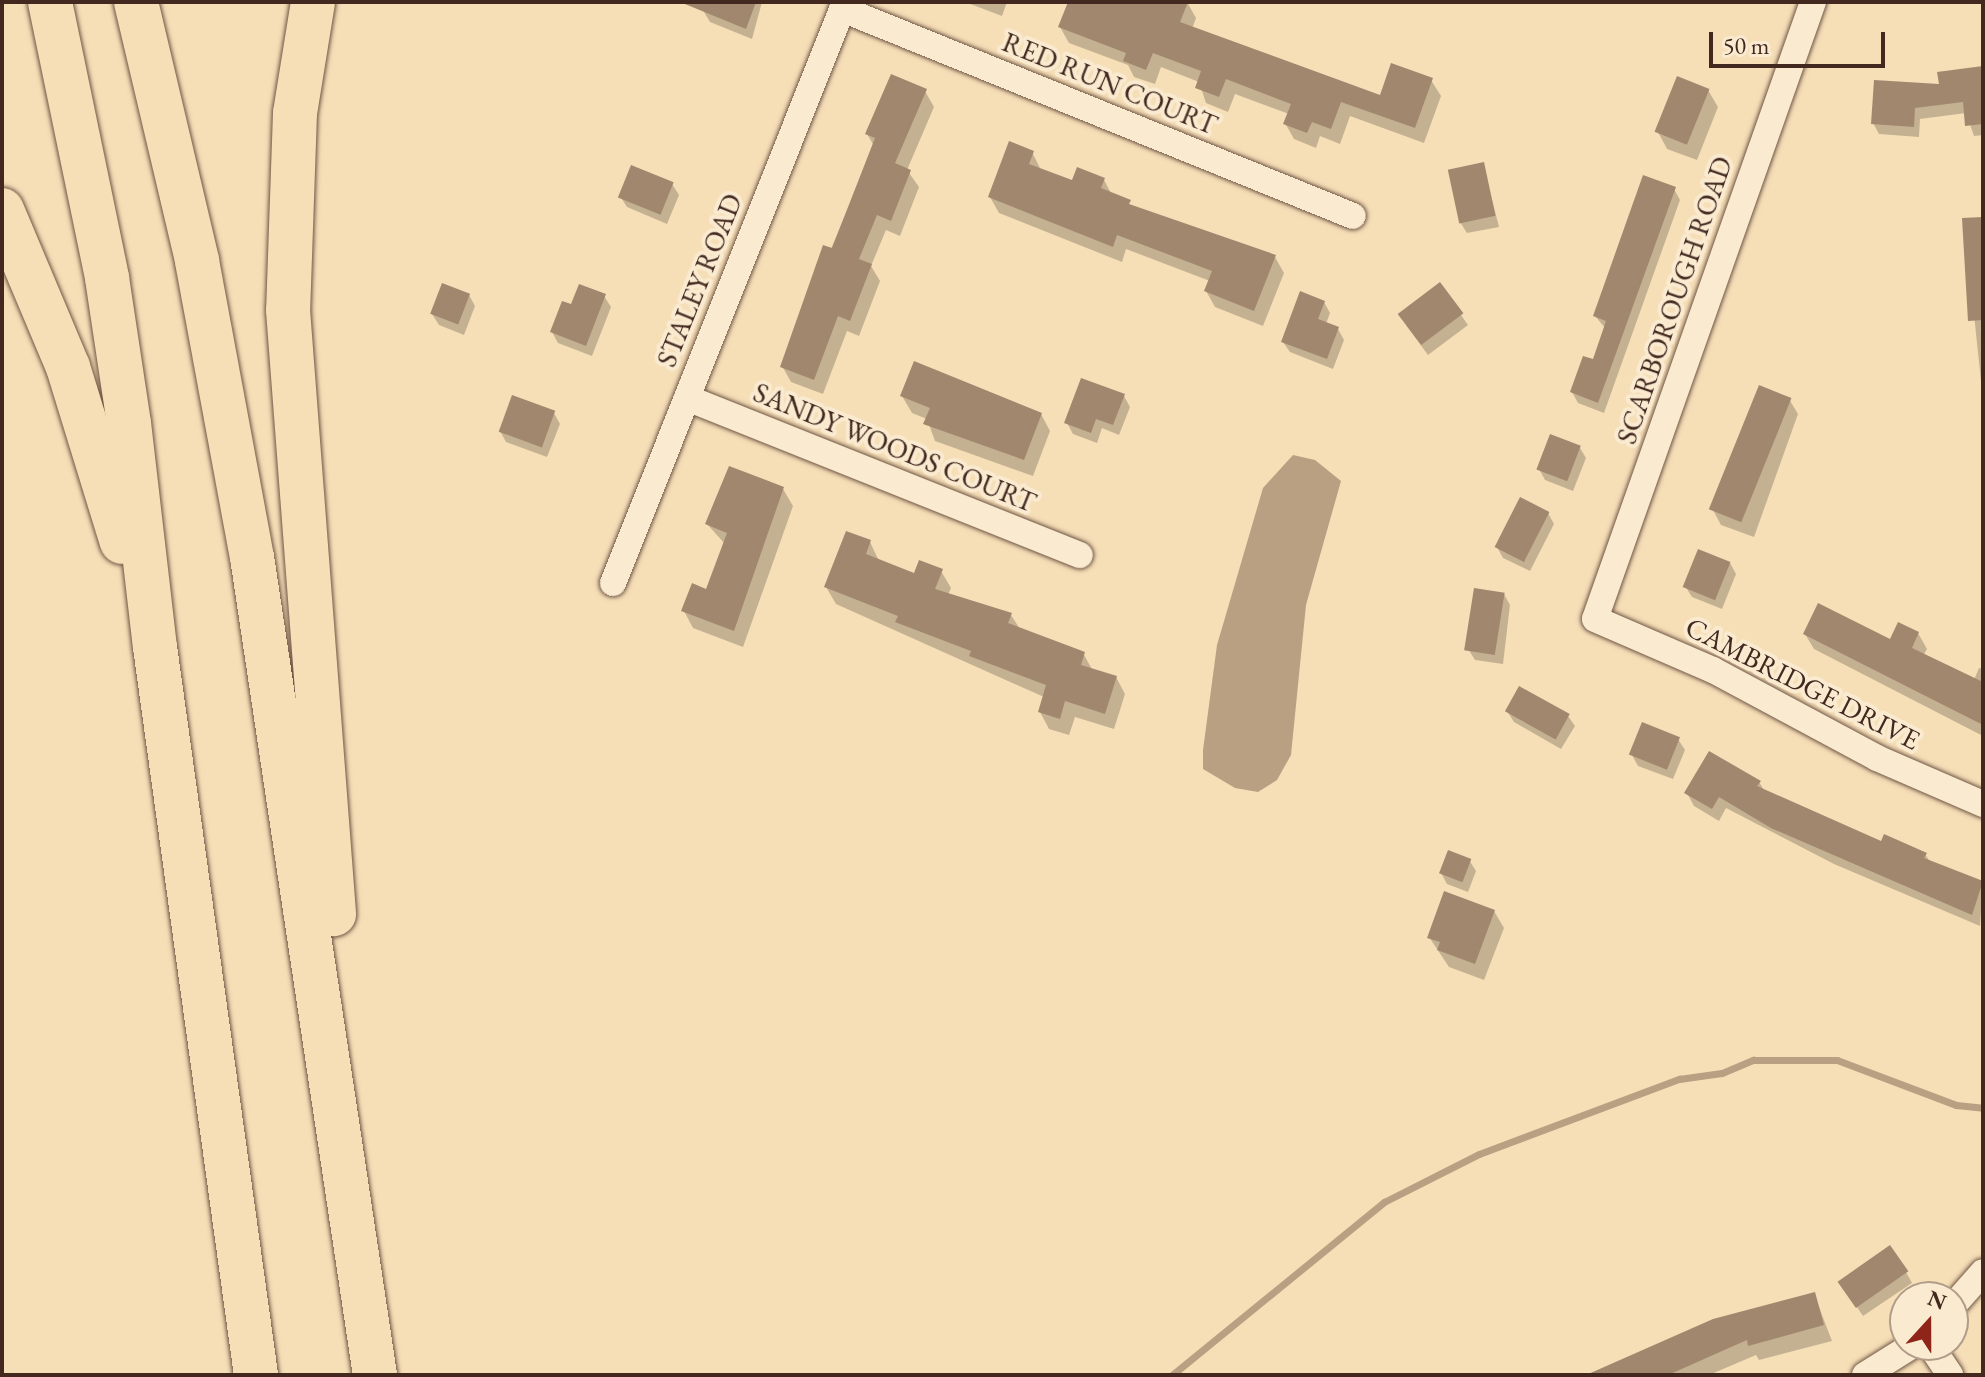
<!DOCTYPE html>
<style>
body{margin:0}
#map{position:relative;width:1985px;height:1377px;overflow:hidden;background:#f6deb7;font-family:"EB Garamond",serif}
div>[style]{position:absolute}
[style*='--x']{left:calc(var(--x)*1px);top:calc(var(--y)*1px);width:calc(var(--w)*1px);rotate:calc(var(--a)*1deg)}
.water>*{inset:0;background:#b9a083}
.shadow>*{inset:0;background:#0003}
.stream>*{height:7px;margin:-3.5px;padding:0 3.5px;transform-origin:3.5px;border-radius:3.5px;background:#b9a083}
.building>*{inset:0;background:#a0876e;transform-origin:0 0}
.roads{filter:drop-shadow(0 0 2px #6f5645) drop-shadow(0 0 2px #6f5645)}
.minor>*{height:26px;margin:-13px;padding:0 13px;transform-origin:13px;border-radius:13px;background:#f9ead0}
.motorway>*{height:44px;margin:-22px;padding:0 22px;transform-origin:22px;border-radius:22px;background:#f6deb7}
span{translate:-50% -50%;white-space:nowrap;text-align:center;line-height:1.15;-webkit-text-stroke:8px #f9ead0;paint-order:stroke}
.street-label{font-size:28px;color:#42281f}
.frame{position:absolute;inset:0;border:4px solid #42281f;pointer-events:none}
.north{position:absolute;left:1889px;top:1281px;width:80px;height:80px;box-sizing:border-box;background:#f9ead0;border:2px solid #b09c89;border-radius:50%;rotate:21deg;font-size:22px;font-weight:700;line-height:32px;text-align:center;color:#42281f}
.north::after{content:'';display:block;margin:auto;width:28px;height:36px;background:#8f2418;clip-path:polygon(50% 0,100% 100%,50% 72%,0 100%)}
.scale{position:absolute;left:1709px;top:32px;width:176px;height:36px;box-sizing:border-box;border:4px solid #42281f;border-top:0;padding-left:10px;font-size:24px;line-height:28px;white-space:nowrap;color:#42281f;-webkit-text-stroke:6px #f9ead0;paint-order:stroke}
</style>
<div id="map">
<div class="water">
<div style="clip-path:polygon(1293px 455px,1315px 460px,1341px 481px,1306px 605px,1291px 755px,1277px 780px,1258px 792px,1235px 788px,1203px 769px,1203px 750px,1217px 645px,1263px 488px)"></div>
</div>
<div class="shadow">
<div style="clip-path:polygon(708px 2px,762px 2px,752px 39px,710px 22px,704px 12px)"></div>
<div style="clip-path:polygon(965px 2px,1007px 2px,1002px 16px)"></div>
<div style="clip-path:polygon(1070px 2px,1187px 2px,1196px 18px,1192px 29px,1381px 97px,1431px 80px,1441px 96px,1424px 143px,1350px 116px,1340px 144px,1320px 136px,1316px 148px,1294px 139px,1285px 123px,1289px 114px,1235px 94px,1228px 112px,1206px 103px,1199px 82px,1161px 67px,1155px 84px,1134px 77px,1128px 65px,1069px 43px,1060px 27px)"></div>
<div style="clip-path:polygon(1983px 68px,1983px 135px,1974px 136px,1966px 113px,1920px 119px,1919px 137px,1879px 134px,1873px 123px)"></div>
<div style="clip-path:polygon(1708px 90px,1718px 107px,1697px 160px,1667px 149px,1658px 132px)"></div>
<div style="clip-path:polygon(925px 91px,934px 107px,907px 170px,919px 187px,900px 236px,886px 230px,871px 266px,880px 281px,859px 336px,847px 331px,823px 394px,791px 382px,782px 366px,874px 146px,867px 134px)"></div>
<div style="clip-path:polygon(1032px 152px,1041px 170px,1073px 183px,1104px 180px,1112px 195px,1133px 207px,1275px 257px,1284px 273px,1263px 326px,1215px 307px,1206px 291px,1210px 281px,1126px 249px,1122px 262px,999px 213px,990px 197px)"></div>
<div style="clip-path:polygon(1483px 164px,1499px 227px,1467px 233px,1460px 222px)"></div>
<div style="clip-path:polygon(672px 184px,679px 195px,667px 224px,627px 207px,620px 196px)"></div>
<div style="clip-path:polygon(1674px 189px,1680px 200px,1604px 413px,1578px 403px,1572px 392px,1594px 361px,1606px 329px,1595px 316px)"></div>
<div style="clip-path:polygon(1983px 219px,1983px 400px,1964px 220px)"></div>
<div style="clip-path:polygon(1440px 285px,1468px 325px,1428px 355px,1406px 325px)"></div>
<div style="clip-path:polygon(469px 295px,475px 306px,464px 335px,439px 325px,432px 314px)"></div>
<div style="clip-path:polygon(604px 296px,611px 307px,592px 356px,558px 343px,552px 332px,572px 307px)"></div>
<div style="clip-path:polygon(1324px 302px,1330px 313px,1326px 324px,1338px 329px,1344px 340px,1333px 369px,1290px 352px,1283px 342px)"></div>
<div style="clip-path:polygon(902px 396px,1041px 414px,1050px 431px,1033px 476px,935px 441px,927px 419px,912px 413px)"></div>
<div style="clip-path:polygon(1124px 396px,1130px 407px,1119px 435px,1102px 428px,1097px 443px,1073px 434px,1067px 423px)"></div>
<div style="clip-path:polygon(1789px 399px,1798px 414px,1754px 537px,1721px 525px,1713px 510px)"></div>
<div style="clip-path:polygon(554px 413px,560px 424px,547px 457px,506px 442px,500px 431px)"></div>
<div style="clip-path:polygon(1580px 448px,1586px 458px,1573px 491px,1545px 480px,1539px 469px)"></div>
<div style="clip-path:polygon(783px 489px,793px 506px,743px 647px,693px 628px,684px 611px,707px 591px,725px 544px,707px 524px)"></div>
<div style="clip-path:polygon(1548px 513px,1554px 524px,1530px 571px,1503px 558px,1497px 547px)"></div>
<div style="clip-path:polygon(870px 542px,879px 561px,915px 576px,941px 571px,951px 588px,948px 595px,1011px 615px,1020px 629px,1083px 653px,1093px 671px,1116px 677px,1125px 694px,1114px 729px,1075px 717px,1069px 735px,1049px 729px,1040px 712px,1044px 697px,836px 604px,826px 587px)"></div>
<div style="clip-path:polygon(1730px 563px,1736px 574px,1722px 609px,1692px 597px,1685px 586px)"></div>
<div style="clip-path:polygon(1504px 594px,1510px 605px,1503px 664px,1475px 660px,1468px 649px)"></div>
<div style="clip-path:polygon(1918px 633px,1927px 649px,1923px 656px,1974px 680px,1979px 668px,1983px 669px,1983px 736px,1814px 649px,1805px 634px,1891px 641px)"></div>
<div style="clip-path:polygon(1507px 711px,1568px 716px,1575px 726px,1561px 749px,1514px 722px)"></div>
<div style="clip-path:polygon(1678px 739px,1685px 750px,1673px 779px,1638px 766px,1632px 755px)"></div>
<div style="clip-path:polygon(1759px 782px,1765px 792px,1883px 844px,1925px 854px,1930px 862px,1983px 883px,1980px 926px,1834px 864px,1726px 808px,1719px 821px,1694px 806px,1687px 793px)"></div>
<div style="clip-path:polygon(1469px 860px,1476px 871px,1468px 892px,1447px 884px,1441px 873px)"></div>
<div style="clip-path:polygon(1494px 911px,1504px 928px,1484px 980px,1449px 967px,1429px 937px)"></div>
<div style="clip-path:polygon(1906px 1272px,1912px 1283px,1863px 1316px,1846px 1291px)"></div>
<div style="clip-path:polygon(1814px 1294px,1832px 1341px,1759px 1360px,1756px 1355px,1709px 1375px,1587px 1375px)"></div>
</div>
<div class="stream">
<div style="--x:1172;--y:1375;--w:274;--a:-39.2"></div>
<div style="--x:1384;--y:1202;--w:106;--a:-26.8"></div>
<div style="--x:1479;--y:1154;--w:214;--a:-20.6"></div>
<div style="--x:1679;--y:1079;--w:43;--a:-7.9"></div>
<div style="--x:1722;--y:1073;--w:34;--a:-23"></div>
<div style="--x:1753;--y:1060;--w:84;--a:0"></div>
<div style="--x:1837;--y:1060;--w:127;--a:20.7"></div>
<div style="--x:1956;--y:1105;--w:27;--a:6"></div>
</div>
<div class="building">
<div style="clip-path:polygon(680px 2px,756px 2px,746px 29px)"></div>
<div style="clip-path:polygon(1068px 2px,1188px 2px,1180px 22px,1380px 95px,1391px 63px,1433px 78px,1415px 128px,1341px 102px,1331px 129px,1312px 122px,1307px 133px,1283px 124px,1291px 104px,1226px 79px,1219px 97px,1195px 88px,1201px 71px,1153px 53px,1146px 70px,1123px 61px,1126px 53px,1058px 27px)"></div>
<div style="clip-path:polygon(1983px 66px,1983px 124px,1965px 126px,1963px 102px,1915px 108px,1914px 127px,1871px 124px,1874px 80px,1939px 84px,1937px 72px)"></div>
<div style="clip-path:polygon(891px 74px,927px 89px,895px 163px,911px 170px,891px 221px,877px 215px,859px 259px,872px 264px,850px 321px,838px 316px,814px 380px,780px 367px,823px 245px,832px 248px,875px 138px,865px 134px)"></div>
<div style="left:1677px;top:76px;width:35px;height:60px;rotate:22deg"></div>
<div style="clip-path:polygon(1009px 141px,1034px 151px,1029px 164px,1072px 180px,1077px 167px,1105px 178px,1101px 188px,1131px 200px,1129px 204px,1276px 255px,1254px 311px,1204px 291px,1212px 271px,1117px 235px,1113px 247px,988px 197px)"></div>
<div style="left:1484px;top:162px;width:55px;height:37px;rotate:78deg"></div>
<div style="left:631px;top:165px;width:46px;height:35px;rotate:22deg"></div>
<div style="clip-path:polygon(1643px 175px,1676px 187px,1598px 403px,1570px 392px,1583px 356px,1593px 359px,1606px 321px,1593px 316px)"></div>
<div style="clip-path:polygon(1983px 217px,1983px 320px,1968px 321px,1962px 218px)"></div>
<div style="left:1440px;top:282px;width:39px;height:53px;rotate:53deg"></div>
<div style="left:442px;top:283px;width:30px;height:33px;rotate:21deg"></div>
<div style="clip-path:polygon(579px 284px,606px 294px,586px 346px,550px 332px,562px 301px,571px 304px)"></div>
<div style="clip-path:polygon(1300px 291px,1325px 301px,1318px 319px,1339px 327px,1327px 359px,1281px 342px)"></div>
<div style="clip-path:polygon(914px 361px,1042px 413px,1024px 460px,923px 424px,930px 408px,900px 396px)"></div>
<div style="clip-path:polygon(1081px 378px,1125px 394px,1113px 425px,1096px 419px,1091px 433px,1064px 423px)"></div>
<div style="left:1759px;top:385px;width:35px;height:134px;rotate:22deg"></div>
<div style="left:512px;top:395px;width:46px;height:39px;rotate:20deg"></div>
<div style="left:1550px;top:434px;width:33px;height:38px;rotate:21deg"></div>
<div style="clip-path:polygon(729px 466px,784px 487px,734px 631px,681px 611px,692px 583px,706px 589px,727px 533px,705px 524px)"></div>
<div style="left:1520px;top:497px;width:33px;height:56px;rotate:27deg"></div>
<div style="clip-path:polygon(846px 531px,871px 540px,866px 554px,914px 573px,919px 560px,943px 569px,935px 589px,1012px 613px,1008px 623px,1085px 652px,1081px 665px,1117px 676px,1105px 714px,1065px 701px,1060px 719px,1038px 712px,1046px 685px,969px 656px,971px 651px,895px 622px,898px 616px,824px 587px)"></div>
<div style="left:1698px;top:549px;width:35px;height:41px;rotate:22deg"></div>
<div style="left:1474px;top:588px;width:31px;height:63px;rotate:9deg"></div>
<div style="clip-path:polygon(1818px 603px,1890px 639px,1898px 622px,1919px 632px,1912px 648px,1983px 682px,1983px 725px,1803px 634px)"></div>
<div style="left:1519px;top:686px;width:58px;height:29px;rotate:29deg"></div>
<div style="left:1642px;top:722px;width:41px;height:35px;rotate:22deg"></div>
<div style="clip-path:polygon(1709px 751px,1761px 781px,1757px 786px,1881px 841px,1884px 834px,1927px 853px,1924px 858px,1983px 881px,1972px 915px,1771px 828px,1719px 797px,1712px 809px,1684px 793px)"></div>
<div style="left:1448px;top:850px;width:25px;height:25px;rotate:21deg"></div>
<div style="clip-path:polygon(1444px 891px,1495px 910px,1475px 964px,1437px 950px,1440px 942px,1427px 938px)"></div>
<div style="left:1890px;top:1245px;width:32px;height:64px;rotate:55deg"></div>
<div style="clip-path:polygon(1815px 1292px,1824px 1325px,1748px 1346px,1747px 1340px,1668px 1375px,1586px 1375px,1713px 1319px)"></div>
</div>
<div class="roads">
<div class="minor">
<div style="--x:1813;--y:2;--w:654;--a:109.46"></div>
<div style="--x:1595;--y:619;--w:129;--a:23.4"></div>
<div style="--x:1713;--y:670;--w:186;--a:28.2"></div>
<div style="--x:1877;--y:758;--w:116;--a:23.5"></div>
<div style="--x:842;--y:9;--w:551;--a:22.05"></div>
<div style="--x:687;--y:398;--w:423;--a:21.8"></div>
<div style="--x:613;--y:583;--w:626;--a:-68.23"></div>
<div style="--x:1953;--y:1306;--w:45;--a:-48.6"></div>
<div style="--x:1930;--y:1345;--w:36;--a:56"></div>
<div style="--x:1865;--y:1375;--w:57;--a:-32"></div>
</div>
<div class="motorway">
<div style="--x:50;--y:2;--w:282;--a:78.3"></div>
<div style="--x:107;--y:278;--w:147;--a:81.4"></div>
<div style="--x:129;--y:423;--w:226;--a:83.4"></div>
<div style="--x:155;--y:647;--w:735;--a:82.1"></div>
<div style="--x:136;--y:2;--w:266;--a:76.7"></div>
<div style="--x:197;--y:261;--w:301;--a:79.5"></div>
<div style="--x:252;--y:557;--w:827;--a:81.45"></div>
<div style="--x:313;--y:2;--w:112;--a:99.2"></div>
<div style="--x:295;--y:113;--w:197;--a:92"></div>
<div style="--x:288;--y:310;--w:606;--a:85.64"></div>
<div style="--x:2;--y:210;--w:170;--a:67.2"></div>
<div style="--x:68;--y:367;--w:183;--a:72.9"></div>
</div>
</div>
<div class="street-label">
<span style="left:1110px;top:83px;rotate:22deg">RED RUN COURT</span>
<span style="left:699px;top:280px;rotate:-68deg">STALEY ROAD</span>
<span style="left:1674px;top:300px;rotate:-71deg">SCARBOROUGH ROAD</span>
<span style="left:895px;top:447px;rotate:22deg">SANDY WOODS COURT</span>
<span style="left:1803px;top:683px;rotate:27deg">CAMBRIDGE DRIVE</span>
</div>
<div class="frame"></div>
<div class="north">N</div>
<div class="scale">50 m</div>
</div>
